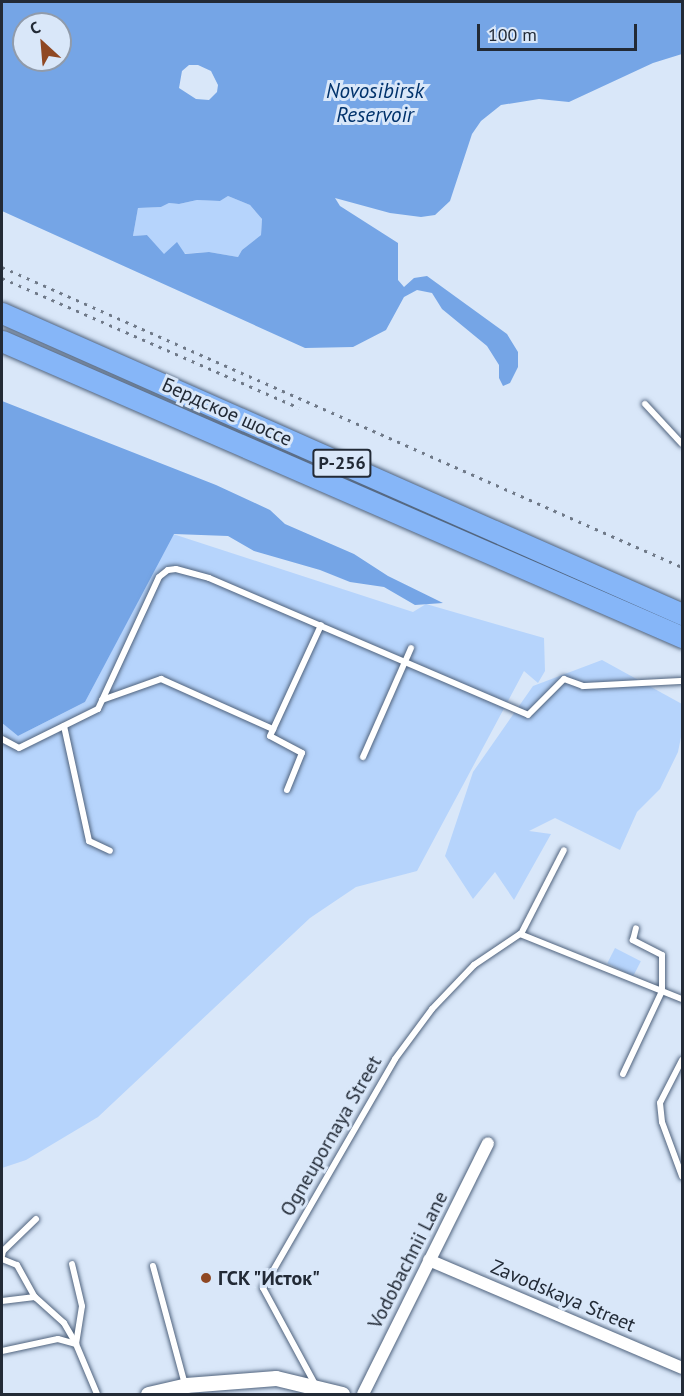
<!DOCTYPE html>
<meta charset="utf-8">
<style>
body{margin:0}
#map{position:relative;width:684px;height:1396px;overflow:hidden;background:#d9e7f9;font-family:"PT Sans",sans-serif}
div>[style]{position:absolute}
[style*='--x']{left:calc(var(--x)*1px);top:calc(var(--y)*1px);width:calc(var(--w)*1px);rotate:calc(var(--a)*1deg)}
.green>*{inset:0;background:#b6d4fc;transform-origin:0 0}
.water>*{inset:0;background:#75a5e6}
.roads{filter:drop-shadow(0 0 2px #50637d) drop-shadow(0 0 2px #50637d)}
.service>*{height:6px;margin:-3px;padding:0 3px;transform-origin:3px;border-radius:3px;background:#fff}
.minor>*{height:12px;margin:-6px;padding:0 6px;transform-origin:6px;border-radius:6px;background:#fff}
.tertiary>*{height:15px;margin:-7.5px;padding:0 7.5px;transform-origin:7.5px;border-radius:7.5px;background:#fff}
.trunk>*{height:21px;margin:-10.5px;padding:0 10.5px;transform-origin:10.5px;border-radius:10.5px;background:#86b6f8}
.rail>*{height:3px;margin-top:-1.5px;transform-origin:0;background:repeating-linear-gradient(90deg,#6f7988 0 3px,transparent 0 9px)}
.dots>*{width:16px;height:16px;translate:-50% -50%;box-sizing:border-box;border:3px solid #d9e7f9;border-radius:50%}
span{translate:-50% -50%;white-space:nowrap;text-align:center;line-height:1.15;-webkit-text-stroke:6px #d9e7f9;paint-order:stroke}
.shield-label span{padding:2px 4px;background:#d9e7f9;border:2px solid;border-radius:4px;-webkit-text-stroke-width:0}
.shield-label{font-size:18px;color:#222a36;font-weight:700}
.street-label{font-size:20px;color:#222a36}
.poi-label{font-size:20px;color:#222a36;font-weight:700}
.left{translate:0 -50%;text-align:left}
.water-label{font-size:21px;color:#01326b;font-style:italic}
.frame{position:absolute;inset:0;border:3px solid #222a36;pointer-events:none}
.north{position:absolute;left:12px;top:12px;width:60px;height:60px;box-sizing:border-box;background:#d9e7f9;border:2px solid #909bab;border-radius:50%;rotate:334deg;font-size:16px;font-weight:700;line-height:24px;text-align:center;color:#222a36}
.north::after{content:'';display:block;margin:auto;width:21px;height:27px;background:#8f4823;clip-path:polygon(50% 0,100% 100%,50% 72%,0 100%)}
.scale{position:absolute;left:477px;top:24px;width:160px;height:27px;box-sizing:border-box;border:3px solid #222a36;border-top:0;padding-left:8px;font-size:18px;line-height:21px;white-space:nowrap;color:#222a36;-webkit-text-stroke:4px #d9e7f9;paint-order:stroke}
</style>
<div id="map">
<div class="green">
<div style="clip-path:polygon(228px 196px,250px 205px,262px 219px,261px 235px,242px 250px,238px 257px,209px 252px,164px 255px,147px 235px,133px 236px,138px 208px,161px 207px,169px 203px,179px 204px,197px 200px,220px 201px)"></div>
<div style="clip-path:polygon(173px 534px,413px 612px,426px 604px,544px 638px,545px 671px,538px 683px,524px 671px,417px 871px,356px 887px,310px 918px,98px 1117px,26px 1160px,2px 1168px,2px 723px,18px 736px,85px 702px)"></div>
<div style="clip-path:polygon(602px 660px,682px 704px,682px 732px,678px 752px,660px 789px,637px 812px,620px 850px,555px 818px,529px 831px,551px 834px,514px 900px,495px 872px,473px 899px,445px 856px,473px 772px,533px 686px)"></div>
<div style="left:615px;top:948px;width:29px;height:17px;rotate:27deg"></div>
</div>
<div class="water">
<div style="clip-path:polygon(evenodd,2px 2px,682px 2px,682px 54px,653px 63px,569px 102px,539px 99px,501px 105px,481px 121px,472px 134px,450px 201px,435px 215px,421px 217px,390px 213px,335px 198px,340px 206px,398px 243px,398px 280px,404px 287px,414px 278px,427px 276px,507px 334px,518px 352px,518px 367px,510px 383px,503px 386px,499px 378px,499px 365px,487px 346px,442px 309px,432px 293px,417px 290px,404px 297px,386px 330px,353px 347px,305px 348px,2px 211px,2px 2px,24px 24px,60px 24px,60px 60px,24px 60px,24px 24px,2px 2px,189px 65px,198px 65px,211px 71px,218px 85px,217px 92px,209px 100px,196px 99px,179px 88px,182px 71px,189px 65px,2px 2px,228px 196px,250px 205px,262px 219px,261px 235px,242px 250px,238px 257px,209px 252px,185px 254px,177px 242px,164px 254px,147px 235px,133px 236px,138px 208px,161px 207px,169px 203px,179px 204px,197px 200px,220px 201px,228px 196px)"></div>
<div style="clip-path:polygon(2px 401px,216px 485px,270px 510px,285px 524px,354px 554px,388px 576px,443px 603px,415px 605px,384px 587px,350px 582px,320px 570px,254px 551px,228px 536px,174px 534px,85px 702px,18px 736px,2px 723px)"></div>
</div>
<div class="roads">
<div class="service">
<div style="--x:645;--y:404;--w:54;--a:47.2"></div>
<div style="--x:102;--y:700;--w:63;--a:-19.6"></div>
<div style="--x:161;--y:679;--w:123;--a:24.1"></div>
<div style="--x:64;--y:726;--w:118;--a:77.7"></div>
<div style="--x:89;--y:841;--w:23;--a:25"></div>
<div style="--x:2;--y:739;--w:19;--a:28"></div>
<div style="--x:19;--y:748;--w:88;--a:-26.3"></div>
<div style="--x:98;--y:709;--w:145;--a:-65.2"></div>
<div style="--x:159;--y:577;--w:11;--a:-38"></div>
<div style="--x:168;--y:570;--w:8;--a:-7"></div>
<div style="--x:176;--y:569;--w:34;--a:15"></div>
<div style="--x:209;--y:578;--w:347;--a:23.2"></div>
<div style="--x:528;--y:715;--w:51;--a:-45"></div>
<div style="--x:564;--y:679;--w:20;--a:20"></div>
<div style="--x:583;--y:686;--w:99;--a:-2.9"></div>
<div style="--x:363;--y:757;--w:119;--a:-66.2"></div>
<div style="--x:287;--y:790;--w:40;--a:-68"></div>
<div style="--x:302;--y:753;--w:36;--a:-152"></div>
<div style="--x:270;--y:736;--w:122;--a:-65.3"></div>
<div style="--x:521;--y:934;--w:94;--a:-62.9"></div>
<div style="--x:682;--y:1060;--w:48;--a:117.1"></div>
<div style="--x:660;--y:1103;--w:19;--a:84"></div>
<div style="--x:662;--y:1122;--w:58;--a:69.7"></div>
<div style="--x:623;--y:1074;--w:92;--a:-64.8"></div>
<div style="--x:662;--y:991;--w:36;--a:-90"></div>
<div style="--x:662;--y:955;--w:33;--a:-153"></div>
<div style="--x:633;--y:940;--w:12;--a:-76"></div>
<div style="--x:2;--y:1256;--w:5;--a:-79"></div>
<div style="--x:3;--y:1251;--w:46;--a:-44.1"></div>
<div style="--x:2;--y:1259;--w:16;--a:22"></div>
<div style="--x:17;--y:1265;--w:37;--a:61"></div>
<div style="--x:153;--y:1266;--w:123;--a:74.9"></div>
<div style="--x:2;--y:1301;--w:33;--a:-7"></div>
<div style="--x:35;--y:1297;--w:39;--a:42"></div>
<div style="--x:64;--y:1323;--w:24;--a:60"></div>
<div style="--x:76;--y:1344;--w:38;--a:-81"></div>
<div style="--x:82;--y:1306;--w:43;--a:-103.4"></div>
<div style="--x:2;--y:1351;--w:57;--a:-12.1"></div>
<div style="--x:58;--y:1339;--w:19;--a:16"></div>
<div style="--x:76;--y:1344;--w:54;--a:67.2"></div>
<div style="--x:316;--y:1386;--w:111;--a:-118.4"></div>
<div style="--x:263;--y:1288;--w:264;--a:-60"></div>
<div style="--x:395;--y:1059;--w:62;--a:-53.5"></div>
<div style="--x:432;--y:1009;--w:61;--a:-46.3"></div>
<div style="--x:474;--y:965;--w:55;--a:-34"></div>
<div style="--x:520;--y:934;--w:175;--a:21.9"></div>
</div>
<div class="minor">
<div style="--x:429;--y:1260;--w:275;--a:23.1"></div>
<div style="--x:363;--y:1394;--w:280;--a:-63.5"></div>
</div>
<div class="tertiary">
<div style="--x:148;--y:1394;--w:39;--a:-13"></div>
<div style="--x:186;--y:1385;--w:90;--a:-4.4"></div>
<div style="--x:276;--y:1378;--w:68;--a:13.6"></div>
</div>
<div class="trunk">
<div style="--x:2;--y:313;--w:744;--a:23.88"></div>
<div style="--x:2;--y:341;--w:742;--a:23.52"></div>
</div>
</div>
<div class="rail">
<div style="--x:2;--y:267;--w:743;--a:23.81"></div>
<div style="--x:2;--y:278;--w:324;--a:23.6"></div>
</div>
<div class="dots">
<div style="left:206px;top:1278px;background:#8f4823"></div>
</div>
<div class="shield-label">
<span style="left:342px;top:463px">Р-256</span>
</div>
<div class="street-label">
<span style="left:227px;top:412px;rotate:24deg">Бердское шоссе</span>
<span style="left:331px;top:1136px;rotate:-60deg">Ogneupornaya Street</span>
<span style="left:408px;top:1260px;rotate:-63deg">Vodobachnii Lane</span>
<span style="left:563px;top:1296px;rotate:23deg">Zavodskaya Street</span>
</div>
<div class="poi-label">
<span class="left" style="left:218px;top:1278px">ГСК "Исток"</span>
</div>
<div class="water-label">
<span style="left:375px;top:103px">Novosibirsk<br>Reservoir</span>
</div>
<div class="frame"></div>
<div class="north">С</div>
<div class="scale">100 m</div>
</div>
